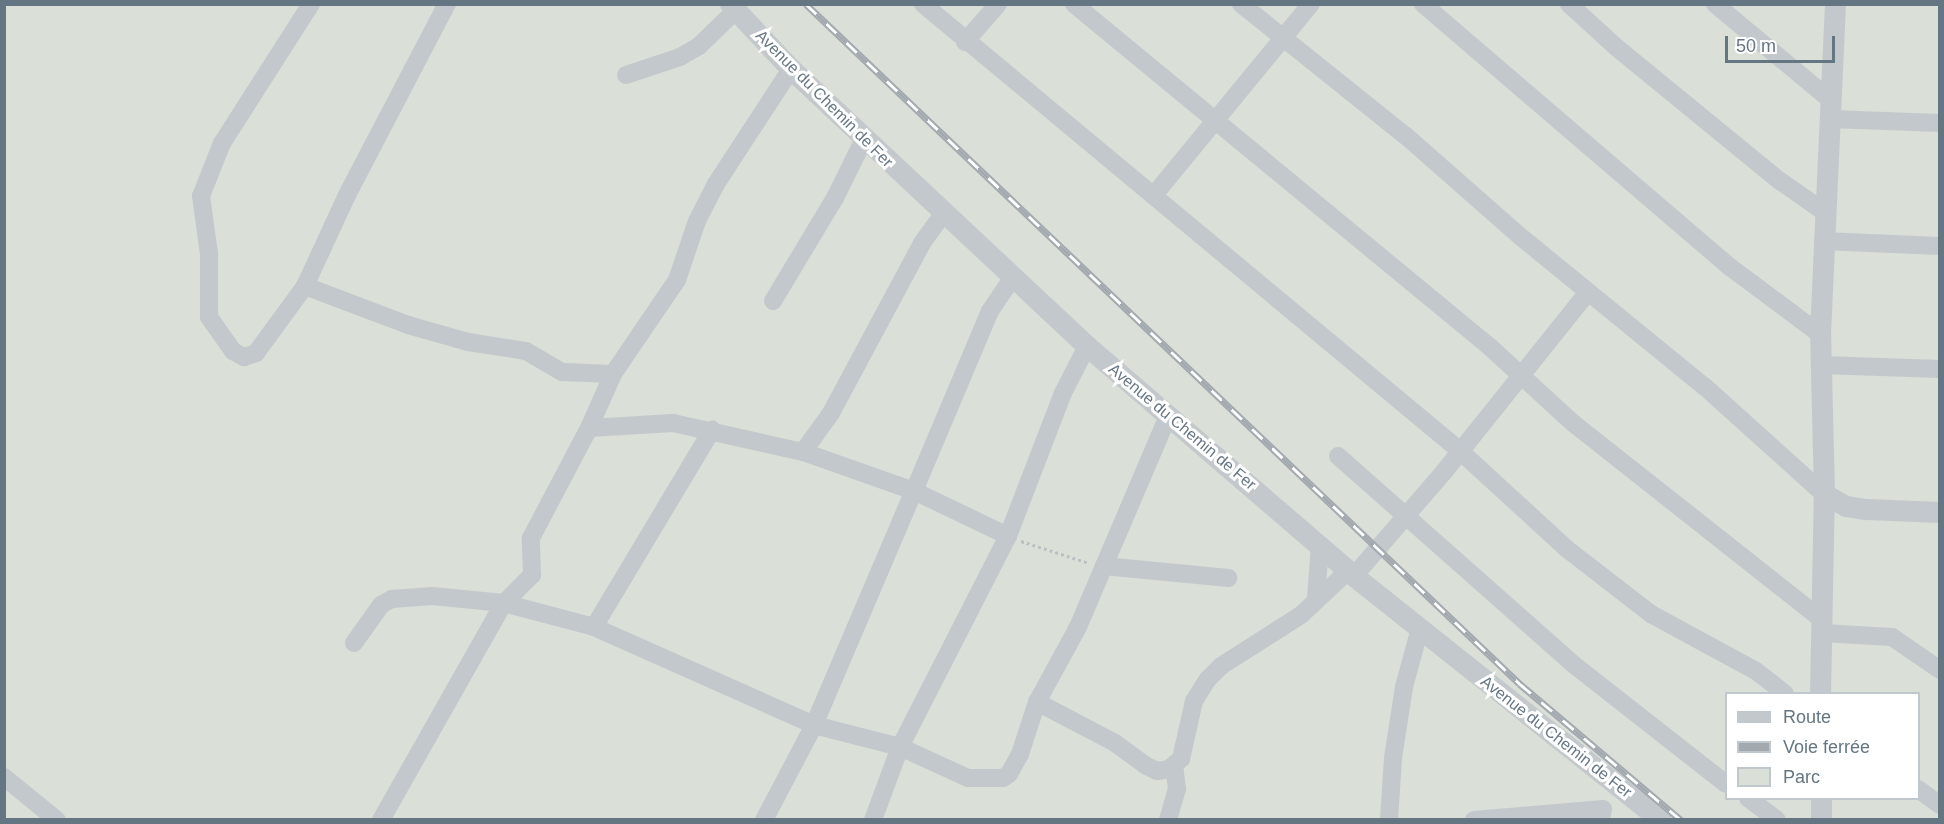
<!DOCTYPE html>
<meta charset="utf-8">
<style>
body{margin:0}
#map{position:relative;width:1944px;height:824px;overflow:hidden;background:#fafaf8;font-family:Helvetica,sans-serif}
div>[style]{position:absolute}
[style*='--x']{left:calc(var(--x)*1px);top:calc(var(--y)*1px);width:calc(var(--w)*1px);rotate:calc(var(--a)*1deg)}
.green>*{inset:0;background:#dadfd7}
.path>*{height:3px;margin-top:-1.5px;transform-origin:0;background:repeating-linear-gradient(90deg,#bbbfc2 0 3px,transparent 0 6px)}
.minor>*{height:18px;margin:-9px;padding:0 9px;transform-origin:9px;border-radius:9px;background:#c3c8cc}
.tertiary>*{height:21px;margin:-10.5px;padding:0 10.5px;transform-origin:10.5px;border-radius:10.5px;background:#c3c8cc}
.rail>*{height:7px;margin-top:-3.5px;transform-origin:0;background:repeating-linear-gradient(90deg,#fff 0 14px,#a2aab0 0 28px);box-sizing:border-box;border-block:2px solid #a2aab0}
span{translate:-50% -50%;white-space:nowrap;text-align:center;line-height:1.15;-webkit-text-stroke:6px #fff;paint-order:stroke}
.street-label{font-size:16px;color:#657683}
.frame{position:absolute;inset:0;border:6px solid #657683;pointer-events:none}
.legend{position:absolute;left:1725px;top:692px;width:195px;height:108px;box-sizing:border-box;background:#fff;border:2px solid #c1c8cd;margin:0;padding:8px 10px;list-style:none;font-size:18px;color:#657683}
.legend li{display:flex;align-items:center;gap:12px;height:30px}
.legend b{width:30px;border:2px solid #c1c8cd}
.scale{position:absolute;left:1725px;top:36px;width:110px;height:27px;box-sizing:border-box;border:3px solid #657683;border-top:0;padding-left:8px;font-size:18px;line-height:21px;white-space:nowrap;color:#657683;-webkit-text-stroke:4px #fff;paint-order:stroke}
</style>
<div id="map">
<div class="green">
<div style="clip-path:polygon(evenodd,5px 5px,1939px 5px,1939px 819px,5px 820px,5px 5px,1726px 694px,1918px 694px,1918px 798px,1726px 798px,1726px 694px)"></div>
</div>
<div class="path">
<div style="--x:1021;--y:541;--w:71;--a:17.9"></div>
</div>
<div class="minor">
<div style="--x:311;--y:4;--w:165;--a:122.6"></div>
<div style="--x:222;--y:143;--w:57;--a:111.6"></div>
<div style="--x:201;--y:196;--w:59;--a:82.1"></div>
<div style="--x:209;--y:254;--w:63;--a:90"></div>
<div style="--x:209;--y:317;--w:42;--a:54.8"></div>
<div style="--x:233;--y:351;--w:13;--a:29"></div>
<div style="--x:244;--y:357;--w:13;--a:-18"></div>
<div style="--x:256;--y:353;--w:83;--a:-53.8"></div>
<div style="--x:305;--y:286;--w:100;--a:-65.2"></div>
<div style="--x:347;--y:195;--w:216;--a:-62.4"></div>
<div style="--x:923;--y:4;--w:697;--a:39.76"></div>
<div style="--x:1459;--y:450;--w:147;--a:42.5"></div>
<div style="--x:1567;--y:549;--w:106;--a:37.7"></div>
<div style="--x:1651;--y:614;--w:119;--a:28.5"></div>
<div style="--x:1756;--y:671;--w:37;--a:38"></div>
<div style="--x:1074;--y:4;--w:539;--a:39.51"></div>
<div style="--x:1490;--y:347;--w:113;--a:42.5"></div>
<div style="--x:1573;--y:423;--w:316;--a:38.3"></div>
<div style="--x:1241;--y:4;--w:211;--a:38.7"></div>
<div style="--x:1406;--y:136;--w:153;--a:41.3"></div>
<div style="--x:1521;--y:237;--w:236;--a:39.2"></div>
<div style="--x:1704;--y:386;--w:161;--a:42"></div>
<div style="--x:1423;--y:4;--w:404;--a:40.6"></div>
<div style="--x:1730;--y:267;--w:112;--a:36.7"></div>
<div style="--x:1569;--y:4;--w:64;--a:42.5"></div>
<div style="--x:1616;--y:47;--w:212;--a:39.3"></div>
<div style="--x:1780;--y:181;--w:52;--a:34.9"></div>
<div style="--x:1715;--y:4;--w:152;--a:39.7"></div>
<div style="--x:965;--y:42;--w:50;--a:-49"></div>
<div style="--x:626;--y:75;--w:57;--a:-18.4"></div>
<div style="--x:680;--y:57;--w:22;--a:-30"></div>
<div style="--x:699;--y:46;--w:52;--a:-44.2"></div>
<div style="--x:1831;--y:119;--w:109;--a:2.1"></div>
<div style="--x:1154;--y:195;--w:247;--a:-50.6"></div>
<div style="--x:1823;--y:241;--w:117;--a:2.4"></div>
<div style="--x:305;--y:286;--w:110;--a:20.7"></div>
<div style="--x:408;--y:325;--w:62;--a:15.8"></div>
<div style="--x:468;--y:342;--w:59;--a:8.8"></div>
<div style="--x:526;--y:351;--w:42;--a:30.3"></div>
<div style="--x:562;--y:372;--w:51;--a:2.2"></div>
<div style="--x:773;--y:301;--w:120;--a:-59"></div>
<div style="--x:835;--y:198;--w:66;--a:-63.8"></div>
<div style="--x:1820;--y:365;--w:120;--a:1.9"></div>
<div style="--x:589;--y:428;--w:59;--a:-66"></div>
<div style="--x:613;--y:374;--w:114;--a:-55.8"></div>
<div style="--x:677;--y:280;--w:62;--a:-71.3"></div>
<div style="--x:697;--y:221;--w:42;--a:-62.8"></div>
<div style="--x:716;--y:184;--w:137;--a:-56.9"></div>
<div style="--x:1338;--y:456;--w:314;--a:41.5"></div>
<div style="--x:1573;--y:664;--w:194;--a:38.1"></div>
<div style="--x:1008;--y:536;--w:104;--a:-154.4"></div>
<div style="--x:914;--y:491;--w:195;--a:-67.1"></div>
<div style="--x:990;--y:311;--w:41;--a:-55.9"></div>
<div style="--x:1104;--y:566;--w:125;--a:5.5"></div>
<div style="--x:1354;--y:576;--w:136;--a:-49.2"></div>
<div style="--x:1443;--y:473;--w:232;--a:-51.3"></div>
<div style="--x:1316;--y:598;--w:52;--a:-85.6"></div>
<div style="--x:594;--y:627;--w:230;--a:-59.1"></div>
<div style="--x:1822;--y:633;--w:70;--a:3.3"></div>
<div style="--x:1892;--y:637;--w:58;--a:34.5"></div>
<div style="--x:354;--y:643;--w:47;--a:-54.6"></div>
<div style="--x:381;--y:605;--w:13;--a:-29"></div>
<div style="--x:392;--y:599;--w:40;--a:-4.3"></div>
<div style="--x:432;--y:596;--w:72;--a:5.6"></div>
<div style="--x:504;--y:603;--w:93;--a:14.9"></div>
<div style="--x:594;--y:627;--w:241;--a:24"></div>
<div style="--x:814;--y:725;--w:89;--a:14.3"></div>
<div style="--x:900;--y:747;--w:75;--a:24.5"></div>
<div style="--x:968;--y:778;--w:35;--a:0"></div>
<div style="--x:1003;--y:778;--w:7;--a:-34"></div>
<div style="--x:1009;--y:774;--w:23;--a:-61"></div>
<div style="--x:1020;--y:754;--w:55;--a:-71.9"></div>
<div style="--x:1037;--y:702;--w:85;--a:-61.3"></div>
<div style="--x:1078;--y:627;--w:229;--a:-66.9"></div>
<div style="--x:1037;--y:702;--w:88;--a:27.7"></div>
<div style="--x:1115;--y:743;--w:39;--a:36"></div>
<div style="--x:1147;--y:766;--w:11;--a:27"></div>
<div style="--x:1157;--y:771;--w:12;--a:-9"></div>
<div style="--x:1169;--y:769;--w:16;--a:-40"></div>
<div style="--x:1181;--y:759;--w:59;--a:-77.4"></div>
<div style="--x:1194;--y:701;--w:26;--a:-58"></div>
<div style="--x:1208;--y:679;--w:18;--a:-45"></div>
<div style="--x:1221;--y:666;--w:95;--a:-32.5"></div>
<div style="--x:1301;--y:615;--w:64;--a:-43.1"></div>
<div style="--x:4;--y:777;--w:68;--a:39.1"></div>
<div style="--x:1918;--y:789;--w:27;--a:36"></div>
<div style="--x:1748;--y:798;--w:36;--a:37"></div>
<div style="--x:381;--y:820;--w:249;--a:-60.5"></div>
<div style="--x:504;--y:603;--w:40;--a:-45"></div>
<div style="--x:532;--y:575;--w:37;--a:-92"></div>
<div style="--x:531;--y:538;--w:124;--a:-62.2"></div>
<div style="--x:589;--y:428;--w:84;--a:-3.4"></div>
<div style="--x:673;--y:423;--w:133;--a:12.6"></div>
<div style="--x:803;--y:452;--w:48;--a:-54.3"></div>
<div style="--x:831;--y:413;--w:193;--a:-61.8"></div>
<div style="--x:922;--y:243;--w:36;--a:-54"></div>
<div style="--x:764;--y:820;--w:107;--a:-62.2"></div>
<div style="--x:814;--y:725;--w:254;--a:-66.9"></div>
<div style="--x:914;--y:491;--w:118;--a:-160.6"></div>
<div style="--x:873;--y:820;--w:78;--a:-69.7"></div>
<div style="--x:900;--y:747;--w:237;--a:-62.9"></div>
<div style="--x:1008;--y:536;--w:153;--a:-69"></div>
<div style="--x:1063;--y:393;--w:53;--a:-62.9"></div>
<div style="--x:1168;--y:820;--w:32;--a:-74"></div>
<div style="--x:1177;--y:789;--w:23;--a:-97"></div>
<div style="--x:1389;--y:820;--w:62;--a:-86.3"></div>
<div style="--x:1393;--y:758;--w:72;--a:-81.2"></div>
<div style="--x:1404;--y:687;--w:61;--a:-74.8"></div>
<div style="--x:1474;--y:820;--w:129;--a:-4.9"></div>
<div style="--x:1603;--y:809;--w:11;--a:100"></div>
</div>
<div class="tertiary">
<div style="--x:730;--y:4;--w:89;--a:46.8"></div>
<div style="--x:791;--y:69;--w:405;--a:43.1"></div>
<div style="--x:1087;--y:346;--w:352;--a:40.7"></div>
<div style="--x:1354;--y:576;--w:392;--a:38.5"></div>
<div style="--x:1824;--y:494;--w:25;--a:29"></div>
<div style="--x:1846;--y:506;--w:20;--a:9"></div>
<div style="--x:1866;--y:509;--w:74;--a:2.3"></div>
<div style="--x:1820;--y:694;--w:200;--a:-88.9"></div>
<div style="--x:1824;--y:494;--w:160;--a:-91.4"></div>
<div style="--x:1820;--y:334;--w:330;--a:-87.4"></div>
<div style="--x:1821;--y:798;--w:22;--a:90"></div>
</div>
<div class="rail">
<div style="--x:806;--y:4;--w:986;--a:43.6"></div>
<div style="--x:1520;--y:684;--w:211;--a:40.2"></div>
</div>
<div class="street-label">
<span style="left:824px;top:99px;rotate:45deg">Avenue du Chemin de Fer</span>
<span style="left:1182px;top:427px;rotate:40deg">Avenue du Chemin de Fer</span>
<span style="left:1556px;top:737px;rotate:38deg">Avenue du Chemin de Fer</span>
</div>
<div class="frame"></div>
<ul class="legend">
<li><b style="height:8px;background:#c3c8cc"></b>Route</li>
<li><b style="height:8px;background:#a2aab0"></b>Voie ferrée</li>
<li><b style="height:16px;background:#dadfd7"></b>Parc</li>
</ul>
<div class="scale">50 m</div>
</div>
